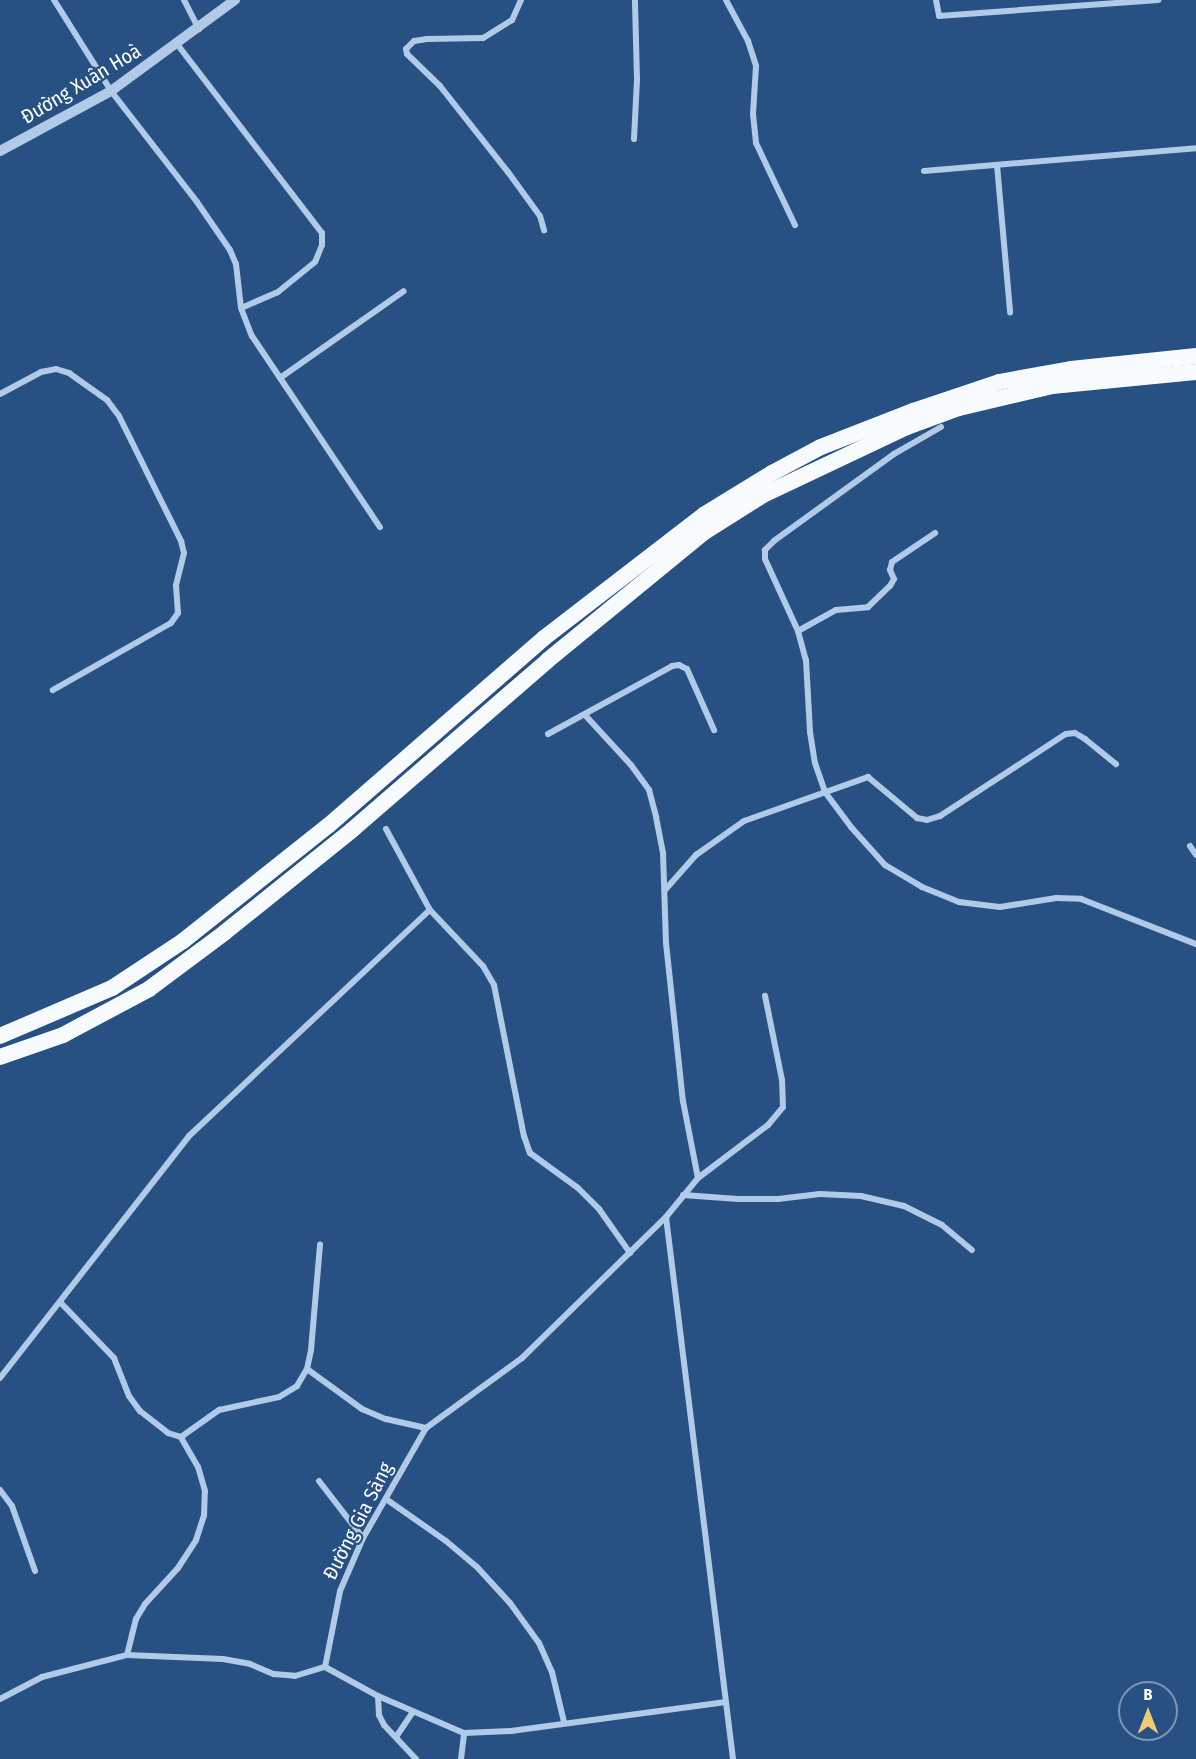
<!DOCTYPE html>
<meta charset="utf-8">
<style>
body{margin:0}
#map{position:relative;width:1196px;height:1759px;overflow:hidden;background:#275083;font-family:"Fira Sans Condensed",sans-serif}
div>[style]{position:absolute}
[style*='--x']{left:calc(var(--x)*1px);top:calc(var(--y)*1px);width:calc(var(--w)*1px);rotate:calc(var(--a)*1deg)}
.minor>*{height:6px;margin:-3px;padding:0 3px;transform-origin:3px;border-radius:3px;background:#b1cae7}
.tertiary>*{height:10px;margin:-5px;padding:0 5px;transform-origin:5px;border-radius:5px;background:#b1cae7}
.trunk>*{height:16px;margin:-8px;padding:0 8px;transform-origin:8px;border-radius:8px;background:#f8fbfe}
span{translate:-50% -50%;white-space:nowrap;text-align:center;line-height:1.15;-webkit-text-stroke:4.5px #275083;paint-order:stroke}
.street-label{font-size:20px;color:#fff}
.north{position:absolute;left:1118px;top:1681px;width:60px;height:60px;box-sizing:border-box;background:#275083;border:2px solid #7d96b5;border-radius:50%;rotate:0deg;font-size:16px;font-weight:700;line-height:24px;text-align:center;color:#fff}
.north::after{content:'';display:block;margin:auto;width:21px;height:27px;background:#efcb76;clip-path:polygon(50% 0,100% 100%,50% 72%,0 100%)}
</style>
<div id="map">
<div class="minor">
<div style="--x:54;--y:0;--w:107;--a:57.9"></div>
<div style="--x:111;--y:91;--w:140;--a:52.2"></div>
<div style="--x:197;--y:202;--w:58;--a:55.5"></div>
<div style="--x:230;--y:250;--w:15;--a:67"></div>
<div style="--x:236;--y:264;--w:44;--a:83.5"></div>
<div style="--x:241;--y:308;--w:30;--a:69"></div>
<div style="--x:252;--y:336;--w:230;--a:56.2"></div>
<div style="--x:184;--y:0;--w:33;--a:63"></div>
<div style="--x:521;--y:0;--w:22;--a:114"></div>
<div style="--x:512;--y:20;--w:34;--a:148"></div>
<div style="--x:483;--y:38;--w:56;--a:179"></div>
<div style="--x:427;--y:39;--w:13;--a:171"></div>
<div style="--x:414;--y:41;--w:11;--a:135"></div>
<div style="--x:406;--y:49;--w:5;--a:79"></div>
<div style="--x:407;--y:54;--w:46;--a:44.1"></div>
<div style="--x:440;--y:86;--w:110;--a:51.7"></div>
<div style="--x:508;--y:172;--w:54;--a:54"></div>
<div style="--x:540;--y:216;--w:15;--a:74"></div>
<div style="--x:726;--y:0;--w:47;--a:61.8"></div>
<div style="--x:748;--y:41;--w:26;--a:72"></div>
<div style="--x:756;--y:66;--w:48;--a:93.6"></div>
<div style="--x:753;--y:114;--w:29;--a:84"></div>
<div style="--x:756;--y:143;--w:91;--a:64.6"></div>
<div style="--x:936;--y:0;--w:16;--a:79"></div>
<div style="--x:939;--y:16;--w:220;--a:-4.2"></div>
<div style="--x:177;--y:44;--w:238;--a:52.5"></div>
<div style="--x:322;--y:233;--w:12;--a:90"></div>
<div style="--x:322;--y:245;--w:18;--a:112"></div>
<div style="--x:315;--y:262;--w:48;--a:141"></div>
<div style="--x:278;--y:292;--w:40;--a:156.6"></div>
<div style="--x:634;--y:139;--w:60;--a:-87.1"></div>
<div style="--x:637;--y:79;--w:79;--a:-91.5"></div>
<div style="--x:997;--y:165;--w:148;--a:84.9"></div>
<div style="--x:924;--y:171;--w:273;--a:-4.8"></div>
<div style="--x:280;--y:378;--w:151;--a:-35.1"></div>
<div style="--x:0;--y:394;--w:47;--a:-28.2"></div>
<div style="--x:41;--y:372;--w:15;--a:-11"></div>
<div style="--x:56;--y:369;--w:14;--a:17"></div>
<div style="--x:69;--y:373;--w:47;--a:35.4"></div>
<div style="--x:107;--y:400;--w:20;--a:53"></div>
<div style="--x:119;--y:416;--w:140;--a:63.6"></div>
<div style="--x:181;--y:541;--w:12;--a:76"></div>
<div style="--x:184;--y:553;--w:33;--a:104"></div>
<div style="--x:176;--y:585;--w:28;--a:86"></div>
<div style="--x:178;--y:613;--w:12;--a:125"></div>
<div style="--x:171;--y:623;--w:136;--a:150.4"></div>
<div style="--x:941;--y:427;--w:54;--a:150.1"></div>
<div style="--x:894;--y:454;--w:148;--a:144.1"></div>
<div style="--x:774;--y:541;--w:13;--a:135"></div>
<div style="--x:765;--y:550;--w:9;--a:90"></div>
<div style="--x:765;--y:559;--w:79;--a:65.4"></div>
<div style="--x:798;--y:631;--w:30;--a:75"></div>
<div style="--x:806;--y:660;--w:72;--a:86.8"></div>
<div style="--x:810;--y:732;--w:31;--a:81"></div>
<div style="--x:815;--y:763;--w:31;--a:71"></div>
<div style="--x:825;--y:792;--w:44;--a:53.4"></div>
<div style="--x:851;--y:827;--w:51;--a:48.2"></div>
<div style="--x:885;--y:865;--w:43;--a:30.7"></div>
<div style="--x:922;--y:887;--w:40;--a:22"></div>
<div style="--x:959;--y:902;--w:41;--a:7"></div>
<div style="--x:1000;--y:907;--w:57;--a:-9.1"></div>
<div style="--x:1056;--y:898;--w:25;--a:2"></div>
<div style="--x:1081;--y:899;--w:123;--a:21.4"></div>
<div style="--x:798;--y:631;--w:43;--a:-28.9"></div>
<div style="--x:836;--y:610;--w:32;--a:-5"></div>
<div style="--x:868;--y:607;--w:30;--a:-44"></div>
<div style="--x:890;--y:586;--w:8;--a:-60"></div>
<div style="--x:894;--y:579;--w:10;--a:-114"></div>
<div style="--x:890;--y:570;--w:8;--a:-76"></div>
<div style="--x:892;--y:562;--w:52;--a:-34"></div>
<div style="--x:585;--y:715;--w:68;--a:47.4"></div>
<div style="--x:631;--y:765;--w:31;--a:54"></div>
<div style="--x:649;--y:790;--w:28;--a:75"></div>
<div style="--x:656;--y:817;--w:37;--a:79"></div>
<div style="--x:663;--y:853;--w:90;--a:88.1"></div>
<div style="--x:666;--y:943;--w:159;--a:83.9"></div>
<div style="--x:683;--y:1101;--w:78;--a:79"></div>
<div style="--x:548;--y:734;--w:141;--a:-28.7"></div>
<div style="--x:672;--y:666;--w:7;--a:-8"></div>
<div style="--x:679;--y:665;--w:9;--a:27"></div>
<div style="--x:687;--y:669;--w:67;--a:66.1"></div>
<div style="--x:386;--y:829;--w:92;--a:61.5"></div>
<div style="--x:430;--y:910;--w:77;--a:46.6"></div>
<div style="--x:483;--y:966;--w:22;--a:60"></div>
<div style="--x:494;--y:985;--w:154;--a:78.8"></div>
<div style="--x:524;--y:1136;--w:18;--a:71"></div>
<div style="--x:530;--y:1153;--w:59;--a:36.1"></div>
<div style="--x:578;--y:1188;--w:30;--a:45"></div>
<div style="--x:599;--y:1209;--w:54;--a:54.8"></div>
<div style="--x:1190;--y:846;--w:11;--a:56"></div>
<div style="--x:665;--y:890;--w:47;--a:-48.5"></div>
<div style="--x:696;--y:855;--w:59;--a:-35.3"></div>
<div style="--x:744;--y:821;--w:132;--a:-19.5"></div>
<div style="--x:868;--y:777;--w:64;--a:39.9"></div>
<div style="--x:917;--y:818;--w:10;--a:11"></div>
<div style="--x:927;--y:820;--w:14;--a:-17"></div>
<div style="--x:940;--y:816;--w:150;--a:-33.1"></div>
<div style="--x:1066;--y:734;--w:9;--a:-6"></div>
<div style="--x:1075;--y:733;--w:12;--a:31"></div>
<div style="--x:1085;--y:739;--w:40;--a:39"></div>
<div style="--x:683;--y:1195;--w:55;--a:4.2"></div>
<div style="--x:738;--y:1199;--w:40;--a:0"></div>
<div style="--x:778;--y:1199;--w:42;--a:-6.8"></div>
<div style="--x:820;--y:1194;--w:41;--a:2.8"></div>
<div style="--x:861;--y:1196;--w:44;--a:13.1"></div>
<div style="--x:904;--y:1206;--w:42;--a:26.6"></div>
<div style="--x:942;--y:1225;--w:39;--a:40"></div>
<div style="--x:666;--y:1217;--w:546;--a:82.95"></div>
<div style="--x:60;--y:1302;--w:78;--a:46"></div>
<div style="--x:114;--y:1358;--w:41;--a:68.5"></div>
<div style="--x:129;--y:1396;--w:19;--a:54"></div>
<div style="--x:140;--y:1411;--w:36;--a:38"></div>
<div style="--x:168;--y:1433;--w:14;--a:17"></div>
<div style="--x:181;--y:1437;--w:47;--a:-35.4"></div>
<div style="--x:219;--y:1410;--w:61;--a:-12.2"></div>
<div style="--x:279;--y:1397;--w:21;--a:-31"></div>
<div style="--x:297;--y:1386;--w:20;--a:-60"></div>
<div style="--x:307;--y:1369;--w:19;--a:-78"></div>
<div style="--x:311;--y:1350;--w:106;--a:-85.1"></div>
<div style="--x:307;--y:1369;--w:68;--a:36"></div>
<div style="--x:362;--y:1409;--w:26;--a:23"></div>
<div style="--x:386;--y:1419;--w:41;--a:12.7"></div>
<div style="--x:0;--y:1378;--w:307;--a:-52"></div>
<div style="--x:189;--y:1136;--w:330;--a:-43.2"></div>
<div style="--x:319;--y:1481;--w:72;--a:52.3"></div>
<div style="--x:0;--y:1490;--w:20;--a:53"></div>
<div style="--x:12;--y:1506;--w:69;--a:70.5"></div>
<div style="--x:386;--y:1499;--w:73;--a:35"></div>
<div style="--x:446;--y:1541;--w:40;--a:40"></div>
<div style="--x:477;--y:1567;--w:49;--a:47.5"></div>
<div style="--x:510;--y:1603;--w:49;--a:54.1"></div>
<div style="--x:539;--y:1643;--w:32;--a:66"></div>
<div style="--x:552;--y:1672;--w:51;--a:76.5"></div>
<div style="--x:127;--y:1655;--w:37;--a:-76"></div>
<div style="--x:136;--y:1619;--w:17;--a:-59"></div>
<div style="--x:145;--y:1604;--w:49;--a:-47.5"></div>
<div style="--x:178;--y:1568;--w:33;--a:-57"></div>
<div style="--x:196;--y:1540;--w:25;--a:-72"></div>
<div style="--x:204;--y:1516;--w:25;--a:-88"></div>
<div style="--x:205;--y:1491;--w:25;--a:-106"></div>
<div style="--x:198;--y:1467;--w:34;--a:-120"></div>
<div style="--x:325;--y:1667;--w:60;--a:28.7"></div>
<div style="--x:378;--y:1696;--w:94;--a:23.3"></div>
<div style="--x:464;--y:1733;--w:47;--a:-2.4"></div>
<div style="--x:511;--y:1731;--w:217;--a:-7.7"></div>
<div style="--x:378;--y:1696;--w:19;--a:87"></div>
<div style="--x:379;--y:1715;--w:11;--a:63"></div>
<div style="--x:384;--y:1725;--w:47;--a:46.7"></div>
<div style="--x:0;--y:1699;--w:47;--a:-27.6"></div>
<div style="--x:42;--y:1677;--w:88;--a:-14.5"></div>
<div style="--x:127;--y:1655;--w:96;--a:2.4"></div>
<div style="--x:223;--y:1659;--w:27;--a:10"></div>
<div style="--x:250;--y:1664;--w:26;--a:23"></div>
<div style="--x:274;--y:1674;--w:21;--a:5"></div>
<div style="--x:295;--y:1676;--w:31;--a:-17"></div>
<div style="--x:325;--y:1667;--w:77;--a:-78.8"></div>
<div style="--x:340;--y:1591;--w:58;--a:-66.5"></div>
<div style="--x:363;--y:1538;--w:127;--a:-60.2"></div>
<div style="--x:426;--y:1428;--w:119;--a:-36.1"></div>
<div style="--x:522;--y:1358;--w:202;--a:-44.4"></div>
<div style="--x:666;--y:1217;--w:50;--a:-50.6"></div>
<div style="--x:698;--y:1178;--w:88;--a:-37.1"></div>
<div style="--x:768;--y:1125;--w:23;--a:-50"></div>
<div style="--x:783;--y:1107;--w:27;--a:-92"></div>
<div style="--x:782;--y:1080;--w:86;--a:-101.4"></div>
<div style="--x:396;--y:1737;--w:30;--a:-56"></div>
<div style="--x:461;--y:1759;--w:26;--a:-83"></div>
</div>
<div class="tertiary">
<div style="--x:0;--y:151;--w:126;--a:-28.4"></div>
<div style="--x:111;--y:91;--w:154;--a:-36.3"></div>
</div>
<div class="trunk">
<div style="--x:0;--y:1036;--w:122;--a:-23.2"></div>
<div style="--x:112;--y:988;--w:85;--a:-33.5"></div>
<div style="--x:183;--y:941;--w:186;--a:-38.5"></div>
<div style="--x:329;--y:825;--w:285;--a:-41"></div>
<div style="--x:544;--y:638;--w:203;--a:-37.6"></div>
<div style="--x:705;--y:514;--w:79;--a:-31.5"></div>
<div style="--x:772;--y:473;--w:55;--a:-28"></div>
<div style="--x:821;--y:447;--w:99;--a:-21.4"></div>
<div style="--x:913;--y:411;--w:91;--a:-18.6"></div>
<div style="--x:999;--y:382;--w:73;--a:-10.2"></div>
<div style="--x:1071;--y:369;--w:126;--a:-5.9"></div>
<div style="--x:0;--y:1057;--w:67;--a:-19.2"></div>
<div style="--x:63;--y:1035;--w:98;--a:-28.1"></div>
<div style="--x:149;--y:989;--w:94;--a:-36.7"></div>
<div style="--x:224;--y:933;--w:164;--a:-38.8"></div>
<div style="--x:352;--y:830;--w:259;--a:-40.9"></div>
<div style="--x:548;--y:660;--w:200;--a:-39.3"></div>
<div style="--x:703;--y:533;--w:71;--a:-32.3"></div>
<div style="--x:763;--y:495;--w:159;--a:-25.3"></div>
<div style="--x:907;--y:427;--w:55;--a:-20.1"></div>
<div style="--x:959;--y:408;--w:96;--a:-13.3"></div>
<div style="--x:1052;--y:386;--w:145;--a:-5.6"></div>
</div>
<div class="street-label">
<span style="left:81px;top:84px;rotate:-31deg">Đường Xuân Hoà</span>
<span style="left:358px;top:1521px;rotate:-63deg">Đường Gia Sàng</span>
</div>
<div class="north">B</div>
</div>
